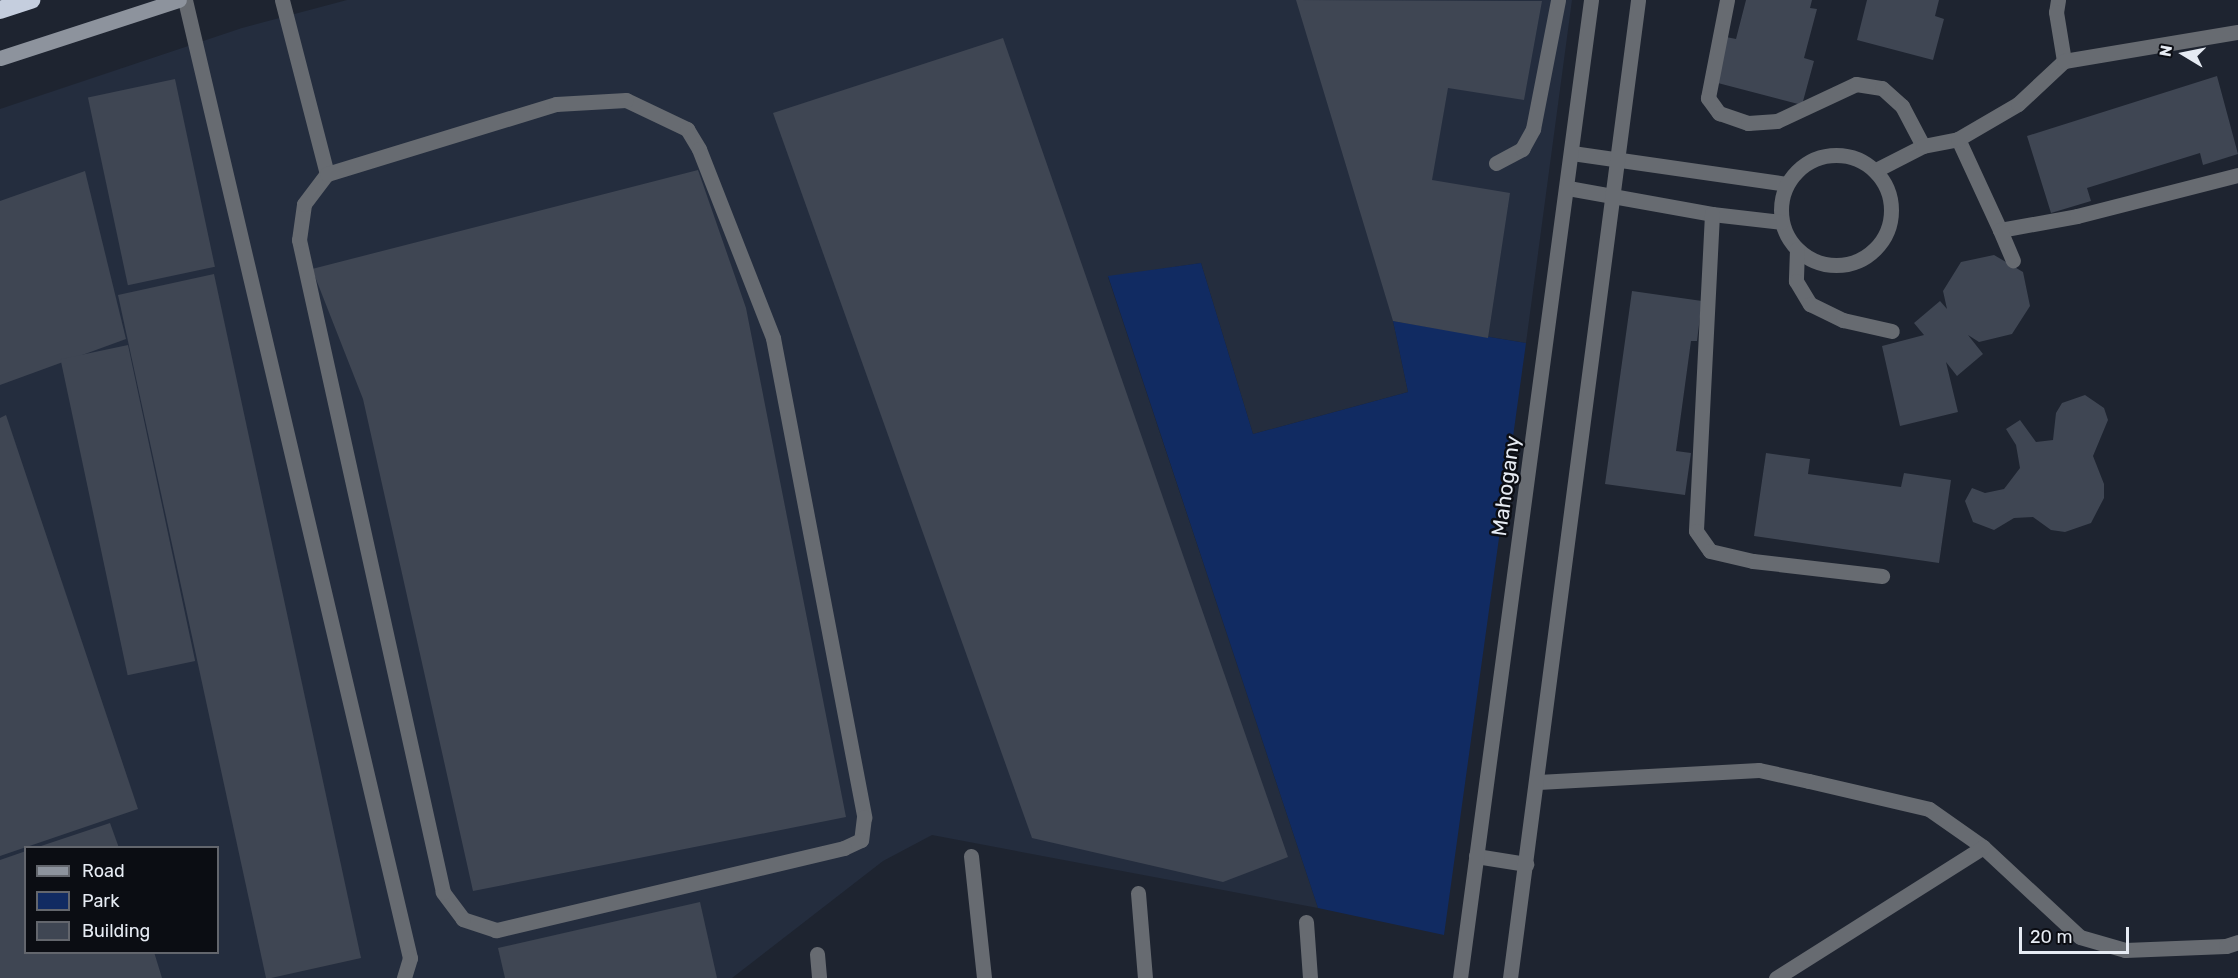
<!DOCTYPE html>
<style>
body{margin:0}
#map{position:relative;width:2238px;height:978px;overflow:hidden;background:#1e2430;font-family:Rubik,sans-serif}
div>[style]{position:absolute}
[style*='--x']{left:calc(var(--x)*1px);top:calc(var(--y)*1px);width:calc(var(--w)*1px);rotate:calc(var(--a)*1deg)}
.built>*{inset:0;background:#242d3e}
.green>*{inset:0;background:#112b62}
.building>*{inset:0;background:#3f4653;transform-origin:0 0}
.lane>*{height:15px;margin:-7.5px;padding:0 7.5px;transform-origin:7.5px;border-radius:7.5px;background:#676b71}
.lane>.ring{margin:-7.5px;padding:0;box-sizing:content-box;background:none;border:15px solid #676b71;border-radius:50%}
.street>*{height:15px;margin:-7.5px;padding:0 7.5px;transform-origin:7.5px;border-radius:7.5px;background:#676b71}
.secondary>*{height:15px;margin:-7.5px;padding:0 7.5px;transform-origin:7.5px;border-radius:7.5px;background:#8d939d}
.highway>*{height:18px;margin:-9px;padding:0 9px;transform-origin:9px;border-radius:9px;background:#c5cede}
span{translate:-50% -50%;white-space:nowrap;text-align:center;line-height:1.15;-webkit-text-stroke:5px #0b0d13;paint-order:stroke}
.street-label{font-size:21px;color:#e6ebf3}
.legend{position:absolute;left:24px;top:846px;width:195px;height:108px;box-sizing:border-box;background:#0b0d13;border:2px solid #63666d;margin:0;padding:8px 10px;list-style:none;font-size:18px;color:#e6ebf3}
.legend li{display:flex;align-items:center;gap:12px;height:30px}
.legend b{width:30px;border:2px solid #63666d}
.north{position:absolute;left:2154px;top:24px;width:60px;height:60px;-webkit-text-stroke:4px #0b0d13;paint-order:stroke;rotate:280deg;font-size:16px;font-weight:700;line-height:24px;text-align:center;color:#e6ebf3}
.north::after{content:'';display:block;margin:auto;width:21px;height:27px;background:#e6ebf3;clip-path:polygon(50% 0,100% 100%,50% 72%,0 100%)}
.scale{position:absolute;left:2019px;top:927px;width:110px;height:27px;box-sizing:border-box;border:3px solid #e6ebf3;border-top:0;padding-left:8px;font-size:18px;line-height:21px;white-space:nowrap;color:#e6ebf3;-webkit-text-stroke:4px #0b0d13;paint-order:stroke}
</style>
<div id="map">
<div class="built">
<div style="clip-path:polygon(evenodd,347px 0,1572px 0,1526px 343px,1393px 321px,1408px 392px,1253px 434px,1201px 263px,1108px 277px,1318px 908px,932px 835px,883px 861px,732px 978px,0 978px,0 109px,242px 28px,347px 0,26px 848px,218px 848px,218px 952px,26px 952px,26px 848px)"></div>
</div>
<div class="green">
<div style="clip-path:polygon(1201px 263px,1253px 434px,1408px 392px,1393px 321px,1526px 343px,1444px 935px,1318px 908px,1108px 276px)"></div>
</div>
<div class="building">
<div style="clip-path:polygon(1296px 0,1542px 1px,1524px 100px,1448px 88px,1432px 180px,1510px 193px,1488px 338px,1393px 321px)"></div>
<div style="clip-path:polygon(1746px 0,1812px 0,1810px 8px,1817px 9px,1804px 58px,1814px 61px,1802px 105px,1714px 82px,1726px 37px,1736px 39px)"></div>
<div style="clip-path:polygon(1867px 0,1939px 0,1935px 16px,1944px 19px,1933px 60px,1857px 40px)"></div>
<div style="clip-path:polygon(1003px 38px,1288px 857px,1223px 882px,1032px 838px,773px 113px)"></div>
<div style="clip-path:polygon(2217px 76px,2238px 154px,2203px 165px,2200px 153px,2087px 188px,2091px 201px,2051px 213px,2027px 136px)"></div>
<div style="left:175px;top:79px;width:192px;height:89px;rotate:78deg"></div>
<div style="clip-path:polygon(698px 170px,746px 308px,846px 817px,473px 891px,363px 399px,312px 269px)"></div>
<div style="clip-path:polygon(85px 171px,126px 339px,0 385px,0 201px)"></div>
<div style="clip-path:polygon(1994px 255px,2023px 272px,2030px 306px,2012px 334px,1979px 342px,1968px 335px,1983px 354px,1957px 376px,1946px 362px,1958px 412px,1900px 426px,1882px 346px,1924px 335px,1914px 323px,1940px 301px,1947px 309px,1943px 291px,1961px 262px)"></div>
<div style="clip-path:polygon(214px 274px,361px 958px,271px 978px,266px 978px,118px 295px)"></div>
<div style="clip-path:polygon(1632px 291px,1702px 301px,1697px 341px,1691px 341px,1676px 451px,1691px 453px,1685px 495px,1605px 484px)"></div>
<div style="left:128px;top:345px;width:323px;height:69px;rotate:78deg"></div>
<div style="clip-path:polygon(2085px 395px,2104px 408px,2108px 420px,2093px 456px,2104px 484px,2104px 498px,2091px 523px,2065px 532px,2051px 530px,2033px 517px,2014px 518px,1994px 530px,1973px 522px,1965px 501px,1972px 488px,1985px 493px,2004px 489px,2020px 468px,2016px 445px,2006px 429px,2020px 420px,2036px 442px,2053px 440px,2056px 413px,2062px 403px)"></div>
<div style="clip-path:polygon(6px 415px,138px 809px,0 856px,0 418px)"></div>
<div style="clip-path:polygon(1766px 453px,1810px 459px,1808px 474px,1901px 487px,1904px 473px,1951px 480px,1939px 563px,1754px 536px)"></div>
<div style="clip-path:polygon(110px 823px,119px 848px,38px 848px,38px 847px)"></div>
<div style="clip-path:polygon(26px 851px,26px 952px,154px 952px,162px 978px,0 978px,0 860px)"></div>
<div style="clip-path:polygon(700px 902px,717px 978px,505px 978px,498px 948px)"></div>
</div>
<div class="lane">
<div style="--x:185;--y:0;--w:984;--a:76.78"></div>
<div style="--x:410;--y:958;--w:21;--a:107"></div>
<div style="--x:282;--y:0;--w:180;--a:75.5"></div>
<div style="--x:1727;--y:0;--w:100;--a:101"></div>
<div style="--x:1708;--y:98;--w:19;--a:54"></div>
<div style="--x:1719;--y:113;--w:31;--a:19"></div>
<div style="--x:1748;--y:123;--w:29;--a:-4"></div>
<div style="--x:1777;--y:121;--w:87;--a:-25.1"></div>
<div style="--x:1856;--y:84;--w:26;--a:9"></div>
<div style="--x:1882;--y:88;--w:27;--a:42"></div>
<div style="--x:1902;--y:106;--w:45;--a:62.3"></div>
<div style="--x:2058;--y:0;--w:12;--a:99"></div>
<div style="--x:2056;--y:12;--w:50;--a:80.7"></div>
<div style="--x:626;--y:100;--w:68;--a:25.4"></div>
<div style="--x:687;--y:129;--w:23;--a:59"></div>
<div style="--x:699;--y:149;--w:203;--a:68.6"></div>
<div style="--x:773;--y:338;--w:488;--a:79.2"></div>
<div style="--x:864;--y:817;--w:23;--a:97"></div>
<div style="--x:861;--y:840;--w:19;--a:155"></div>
<div style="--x:844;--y:848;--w:358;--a:166.7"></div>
<div style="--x:496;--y:930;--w:35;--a:-162"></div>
<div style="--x:463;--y:919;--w:34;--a:-127"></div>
<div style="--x:443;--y:892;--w:668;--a:-102.45"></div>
<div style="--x:299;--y:240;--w:36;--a:-82"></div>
<div style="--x:304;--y:204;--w:38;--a:-53"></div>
<div style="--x:327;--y:174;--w:239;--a:-17"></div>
<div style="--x:556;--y:104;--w:70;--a:-3.3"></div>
<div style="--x:1958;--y:139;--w:100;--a:65.2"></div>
<div style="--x:2000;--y:230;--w:78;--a:-10.3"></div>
<div style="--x:2077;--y:216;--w:166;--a:-14.3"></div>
<div style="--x:1572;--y:153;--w:216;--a:8.2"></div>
<div class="ring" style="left:1781px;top:155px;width:95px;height:95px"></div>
<div style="--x:1496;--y:163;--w:30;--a:-28"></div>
<div style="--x:1522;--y:149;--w:23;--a:-61"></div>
<div style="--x:1533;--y:129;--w:131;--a:-79"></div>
<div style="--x:1876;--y:170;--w:53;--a:-27.1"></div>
<div style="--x:1923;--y:146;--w:36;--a:-11"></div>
<div style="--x:1958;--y:139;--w:69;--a:-30.3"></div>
<div style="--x:2018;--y:104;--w:63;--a:-43.1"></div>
<div style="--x:2064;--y:61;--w:176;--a:-9.5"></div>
<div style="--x:1568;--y:188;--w:146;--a:10.2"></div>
<div style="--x:1712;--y:214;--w:70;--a:6.5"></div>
<div style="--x:1712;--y:214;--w:317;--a:92.9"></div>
<div style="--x:1696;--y:531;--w:24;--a:55"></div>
<div style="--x:1710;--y:551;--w:44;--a:13.1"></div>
<div style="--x:1753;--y:561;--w:130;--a:6.6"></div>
<div style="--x:2000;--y:230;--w:33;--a:67"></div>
<div style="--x:1797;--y:249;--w:32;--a:92"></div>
<div style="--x:1796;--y:281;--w:27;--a:59"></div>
<div style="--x:1810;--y:304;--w:37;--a:26"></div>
<div style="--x:1843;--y:320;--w:50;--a:12.7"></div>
<div style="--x:1538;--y:782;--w:221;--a:-3.1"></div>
<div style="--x:1759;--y:770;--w:51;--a:12.4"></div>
<div style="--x:1809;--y:781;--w:123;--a:13.1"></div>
<div style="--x:1929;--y:809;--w:66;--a:35.1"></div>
<div style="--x:1983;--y:847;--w:132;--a:42.9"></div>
<div style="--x:2080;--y:937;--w:47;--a:16.1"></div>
<div style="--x:2125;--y:950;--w:101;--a:-2.3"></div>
<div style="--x:2226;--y:946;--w:13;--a:-18"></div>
<div style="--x:1776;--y:978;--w:245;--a:-32.3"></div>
</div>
<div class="street">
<div style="--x:971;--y:856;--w:123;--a:83.9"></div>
<div style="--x:1476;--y:856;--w:51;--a:9.1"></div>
<div style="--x:1138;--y:893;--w:85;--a:85.3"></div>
<div style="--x:1306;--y:922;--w:56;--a:85.9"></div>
<div style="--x:817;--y:954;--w:24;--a:85"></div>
<div style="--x:1460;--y:978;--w:987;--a:-82.37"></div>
<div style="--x:1510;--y:978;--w:986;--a:-82.54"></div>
</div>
<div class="secondary">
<div style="--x:0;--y:58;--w:188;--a:-18"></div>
</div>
<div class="highway">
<div style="--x:0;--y:10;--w:33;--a:-18"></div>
</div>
<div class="street-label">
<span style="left:1506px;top:486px;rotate:-82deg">Mahogany</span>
</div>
<ul class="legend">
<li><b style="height:8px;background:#8d939d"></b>Road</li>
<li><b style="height:16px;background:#112b62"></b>Park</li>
<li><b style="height:16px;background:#3f4653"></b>Building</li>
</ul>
<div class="north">N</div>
<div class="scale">20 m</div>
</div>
